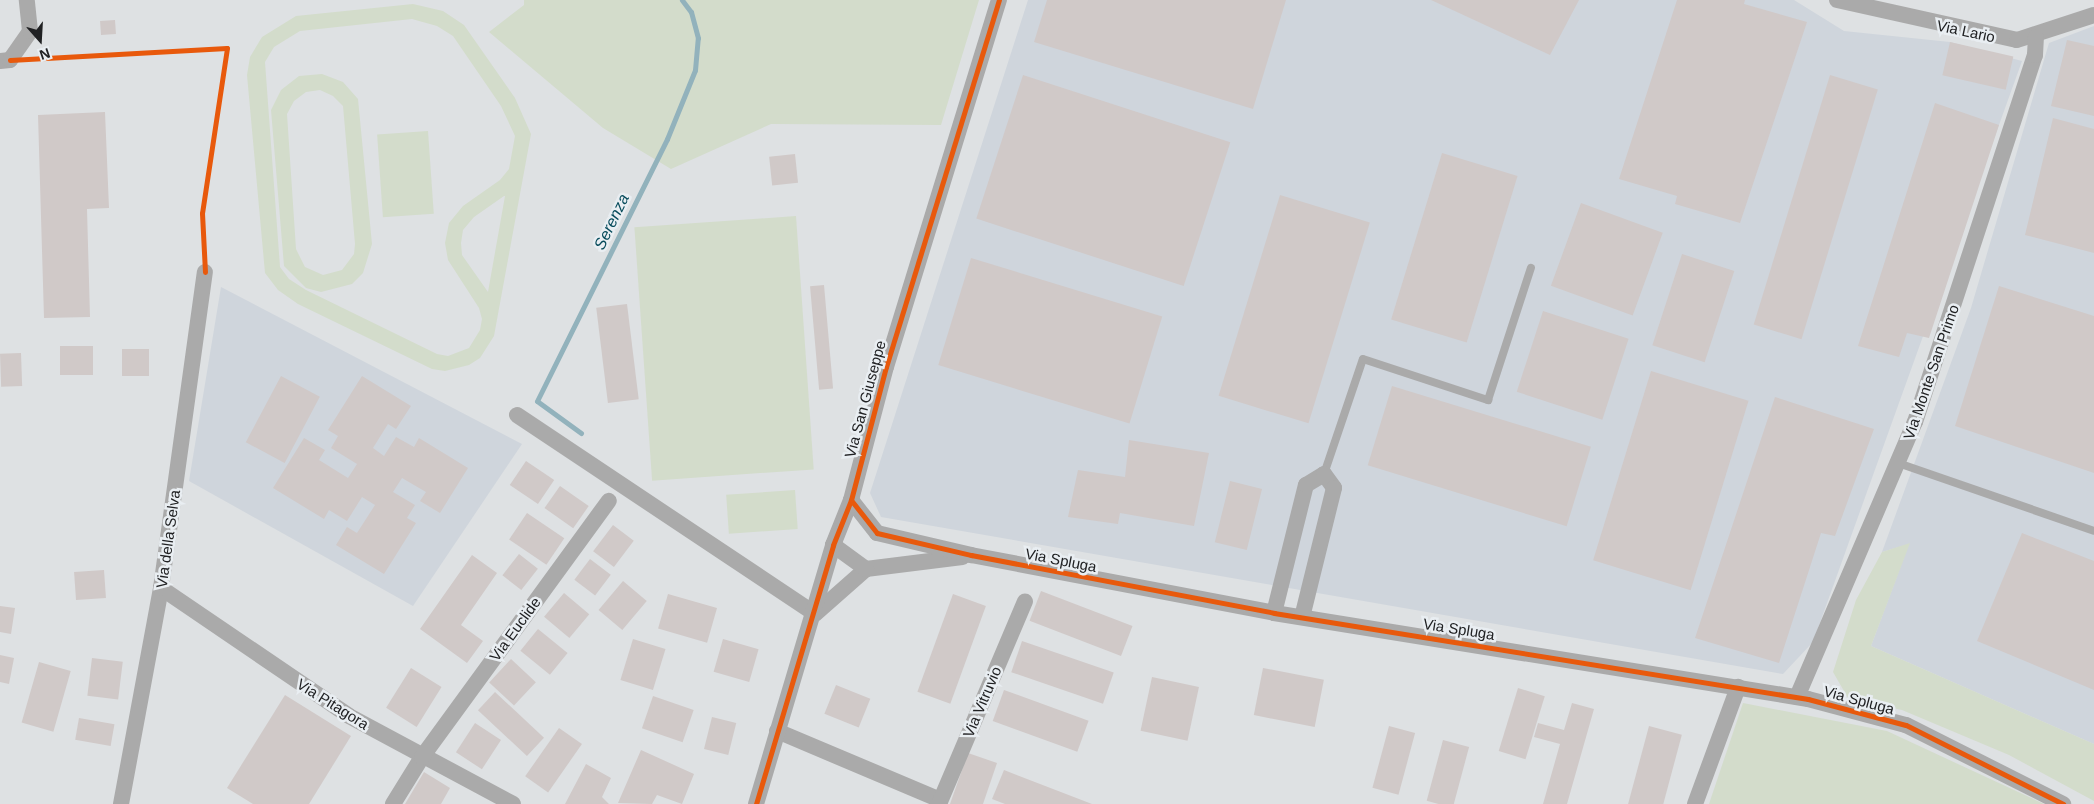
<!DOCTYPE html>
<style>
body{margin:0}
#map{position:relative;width:2094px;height:804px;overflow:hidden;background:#dee1e3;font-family:Helvetica,sans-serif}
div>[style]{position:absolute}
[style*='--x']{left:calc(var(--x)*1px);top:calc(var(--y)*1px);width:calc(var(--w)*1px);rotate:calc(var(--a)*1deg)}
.built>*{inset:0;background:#cfd5dc}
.green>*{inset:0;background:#d3dccb;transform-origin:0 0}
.stream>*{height:5px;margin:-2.5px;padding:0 2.5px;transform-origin:2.5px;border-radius:2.5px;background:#92b2bc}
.building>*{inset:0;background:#d0c9c8;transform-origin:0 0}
.service>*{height:8px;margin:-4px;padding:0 4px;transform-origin:4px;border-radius:4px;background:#aaa}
.minor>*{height:16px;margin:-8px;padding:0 8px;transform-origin:8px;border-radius:8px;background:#aaa}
.cycleway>*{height:5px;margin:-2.5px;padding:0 2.5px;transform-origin:2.5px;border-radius:2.5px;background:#e8590c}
span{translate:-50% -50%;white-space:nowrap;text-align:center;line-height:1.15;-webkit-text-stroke:5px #e9eef2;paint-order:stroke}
.street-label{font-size:15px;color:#202123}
.water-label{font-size:16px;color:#074b5b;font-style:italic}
.north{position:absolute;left:15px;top:15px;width:50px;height:50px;-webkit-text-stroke:4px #e9eef2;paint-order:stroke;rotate:161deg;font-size:14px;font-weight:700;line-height:20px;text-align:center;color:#202123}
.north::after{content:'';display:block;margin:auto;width:18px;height:22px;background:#202123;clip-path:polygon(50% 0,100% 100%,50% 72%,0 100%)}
</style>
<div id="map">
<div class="built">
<div style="clip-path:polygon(1028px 0,1794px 0,1844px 31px,1950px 42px,2022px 61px,1813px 642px,1783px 674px,881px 517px,870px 493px)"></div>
<div style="clip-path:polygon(2094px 26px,2094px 744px,1871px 646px,1909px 544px,1882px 552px,1971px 308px,2049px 43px)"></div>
<div style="clip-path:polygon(221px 287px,522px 444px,413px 606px,189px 481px)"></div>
</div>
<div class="green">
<div style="clip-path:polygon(524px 0,979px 0,941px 125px,771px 124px,671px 169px,603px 128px,489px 32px,524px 5px)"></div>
<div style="clip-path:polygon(evenodd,413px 4px,443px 11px,464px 25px,515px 98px,531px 134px,494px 336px,480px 358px,469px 365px,445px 371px,432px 369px,298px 304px,278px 290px,265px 273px,247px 75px,250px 57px,262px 37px,296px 16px,413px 4px,412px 19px,437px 26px,453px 36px,501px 106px,515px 136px,509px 169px,500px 180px,463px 206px,449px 223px,445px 243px,448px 260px,479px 308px,482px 319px,480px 330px,469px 348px,448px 356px,437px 354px,306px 290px,289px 279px,280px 267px,265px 62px,274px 47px,300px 31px,412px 19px,413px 4px,504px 196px,505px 196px,488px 292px,462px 255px,461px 243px,463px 230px,474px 217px,504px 196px)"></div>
<div style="clip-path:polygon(evenodd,322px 74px,343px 82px,358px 99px,372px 244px,363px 273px,352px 284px,321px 292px,306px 288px,284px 266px,271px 110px,281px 90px,299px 76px,322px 74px,320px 90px,333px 96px,343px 106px,355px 244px,354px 254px,342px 270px,323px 275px,305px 267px,296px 249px,287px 114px,294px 101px,306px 92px,320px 90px)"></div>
<div style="left:428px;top:131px;width:83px;height:51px;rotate:86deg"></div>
<div style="left:796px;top:216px;width:254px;height:162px;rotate:86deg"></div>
<div style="left:795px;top:490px;width:39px;height:69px;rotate:86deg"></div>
<div style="clip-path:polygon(1910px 543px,1871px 646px,2094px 744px,2094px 801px,2009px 755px,1902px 710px,1848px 698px,1833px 672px,1856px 600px,1882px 552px)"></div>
<div style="clip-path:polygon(1743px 703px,1887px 731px,2044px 804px,1709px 804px)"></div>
</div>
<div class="stream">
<div style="--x:581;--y:433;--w:54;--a:-144"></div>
<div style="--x:537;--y:401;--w:292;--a:-63.6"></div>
<div style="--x:667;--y:139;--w:74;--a:-67.9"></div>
<div style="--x:695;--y:70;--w:32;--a:-85"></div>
<div style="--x:698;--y:38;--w:27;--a:-105"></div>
<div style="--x:691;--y:12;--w:15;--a:-127"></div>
</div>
<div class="building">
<div style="clip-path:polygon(1047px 0,1286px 0,1253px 109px,1034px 42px)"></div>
<div style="clip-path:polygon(1431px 0,1579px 0,1550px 55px)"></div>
<div style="clip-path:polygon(1677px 0,1745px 0,1744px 4px,1807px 22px,1740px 223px,1675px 204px,1677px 196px,1619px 179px)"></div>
<div style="left:115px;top:20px;width:14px;height:15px;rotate:86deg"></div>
<div style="clip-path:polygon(2067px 40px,2094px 46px,2094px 116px,2051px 106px)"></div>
<div style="left:1950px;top:42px;width:65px;height:34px;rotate:13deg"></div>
<div style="left:1023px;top:75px;width:218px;height:151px;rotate:18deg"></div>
<div style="left:1830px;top:75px;width:50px;height:261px;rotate:17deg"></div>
<div style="clip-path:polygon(1935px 103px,1999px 125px,1929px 338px,1907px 333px,1899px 357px,1858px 346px)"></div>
<div style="clip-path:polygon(105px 112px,109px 208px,87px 209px,90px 317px,44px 318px,38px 115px)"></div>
<div style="clip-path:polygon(2053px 118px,2094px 129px,2094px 253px,2025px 235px)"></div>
<div style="left:1442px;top:153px;width:79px;height:174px;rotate:17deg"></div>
<div style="left:795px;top:154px;width:29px;height:26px;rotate:84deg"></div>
<div style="left:1280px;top:195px;width:94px;height:210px;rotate:17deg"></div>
<div style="left:1581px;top:203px;width:87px;height:88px;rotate:20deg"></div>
<div style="left:1682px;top:254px;width:55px;height:96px;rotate:18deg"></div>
<div style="left:971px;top:258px;width:200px;height:112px;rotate:17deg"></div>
<div style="left:824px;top:285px;width:104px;height:14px;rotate:85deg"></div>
<div style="clip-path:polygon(1999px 286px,2094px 316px,2094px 473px,1955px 426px)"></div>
<div style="left:627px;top:304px;width:96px;height:31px;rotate:83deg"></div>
<div style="left:1543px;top:311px;width:90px;height:85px;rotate:18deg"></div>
<div style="left:60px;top:346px;width:33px;height:29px"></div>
<div style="left:122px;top:349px;width:27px;height:27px"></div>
<div style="left:21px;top:353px;width:33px;height:21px;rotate:88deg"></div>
<div style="left:1651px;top:371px;width:102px;height:198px;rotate:17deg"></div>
<div style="left:281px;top:376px;width:44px;height:75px;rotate:28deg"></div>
<div style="clip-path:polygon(362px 376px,411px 406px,396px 429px,388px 424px,373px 448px,384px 456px,396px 437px,414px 447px,419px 438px,468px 468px,440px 513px,420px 501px,426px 492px,402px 478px,393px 492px,415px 505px,407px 518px,416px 523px,384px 574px,336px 545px,347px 527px,357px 533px,375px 505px,362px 497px,347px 521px,329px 510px,324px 519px,273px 488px,304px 438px,325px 450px,319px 460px,348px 478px,357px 464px,331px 448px,338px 436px,328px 430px)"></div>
<div style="left:1392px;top:386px;width:208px;height:83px;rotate:17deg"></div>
<div style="clip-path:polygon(1775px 397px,1874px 429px,1835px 536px,1821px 533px,1779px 663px,1695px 638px)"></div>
<div style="clip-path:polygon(1129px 440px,1209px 453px,1194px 526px,1120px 513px,1118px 524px,1068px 517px,1078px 470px,1125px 477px)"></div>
<div style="left:526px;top:461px;width:34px;height:29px;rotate:34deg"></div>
<div style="left:1230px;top:481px;width:33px;height:63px;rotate:14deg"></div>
<div style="left:560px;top:486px;width:35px;height:27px;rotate:35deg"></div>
<div style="left:527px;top:513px;width:45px;height:32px;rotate:34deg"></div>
<div style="left:613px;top:525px;width:26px;height:33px;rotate:37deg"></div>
<div style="clip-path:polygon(2022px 533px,2094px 561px,2094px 690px,1977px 641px)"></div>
<div style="left:519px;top:554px;width:24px;height:27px;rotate:38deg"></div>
<div style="clip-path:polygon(472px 555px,497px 573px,461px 625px,483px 641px,467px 663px,420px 629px)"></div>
<div style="left:590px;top:559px;width:26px;height:26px;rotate:37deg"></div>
<div style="left:104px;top:570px;width:28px;height:30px;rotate:86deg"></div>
<div style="left:623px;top:581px;width:31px;height:38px;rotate:40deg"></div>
<div style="left:1041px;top:591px;width:98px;height:32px;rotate:21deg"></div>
<div style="left:564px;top:593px;width:33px;height:31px;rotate:40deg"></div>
<div style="left:668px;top:594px;width:51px;height:36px;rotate:16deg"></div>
<div style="left:953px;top:594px;width:35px;height:104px;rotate:20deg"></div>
<div style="clip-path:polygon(0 606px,15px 608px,11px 634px,0 632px)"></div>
<div style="left:538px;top:629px;width:38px;height:28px;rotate:39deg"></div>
<div style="left:633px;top:639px;width:34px;height:43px;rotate:17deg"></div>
<div style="left:723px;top:639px;width:37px;height:34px;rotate:16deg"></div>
<div style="left:1022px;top:641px;width:97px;height:33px;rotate:19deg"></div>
<div style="clip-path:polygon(0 655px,14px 658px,9px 684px,0 682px)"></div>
<div style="left:92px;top:658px;width:31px;height:38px;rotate:7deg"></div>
<div style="left:511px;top:659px;width:34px;height:32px;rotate:43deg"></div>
<div style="left:39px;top:662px;width:33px;height:63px;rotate:16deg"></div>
<div style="left:411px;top:668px;width:36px;height:47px;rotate:32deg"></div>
<div style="left:1263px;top:668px;width:62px;height:48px;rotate:11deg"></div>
<div style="left:1152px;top:677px;width:48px;height:55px;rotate:12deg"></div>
<div style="left:836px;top:685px;width:37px;height:31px;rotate:22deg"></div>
<div style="left:1518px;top:688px;width:28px;height:66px;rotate:17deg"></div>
<div style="left:1004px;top:690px;width:90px;height:33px;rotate:20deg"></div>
<div style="left:495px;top:692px;width:67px;height:25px;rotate:43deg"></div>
<div style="clip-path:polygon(285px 695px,351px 736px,309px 804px,253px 804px,227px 788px)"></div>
<div style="left:653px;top:696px;width:43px;height:34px;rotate:19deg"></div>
<div style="clip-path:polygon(1572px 703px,1594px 709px,1567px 804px,1543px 804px,1560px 744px,1534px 737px,1538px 723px,1564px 730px)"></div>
<div style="left:712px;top:717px;width:25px;height:33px;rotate:14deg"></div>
<div style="left:79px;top:718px;width:36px;height:22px;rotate:10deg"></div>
<div style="left:475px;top:723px;width:31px;height:35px;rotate:33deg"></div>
<div style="left:1389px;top:726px;width:27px;height:64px;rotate:15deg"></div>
<div style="left:1649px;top:726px;width:34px;height:81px;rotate:15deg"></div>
<div style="left:559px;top:728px;width:28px;height:59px;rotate:35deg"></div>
<div style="left:1443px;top:740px;width:27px;height:63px;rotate:15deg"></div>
<div style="clip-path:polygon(641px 750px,694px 774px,682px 804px,657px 795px,652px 804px,618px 803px)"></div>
<div style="clip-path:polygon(968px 753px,997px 763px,983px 804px,950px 804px)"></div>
<div style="clip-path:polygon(586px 764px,611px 778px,602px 797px,609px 804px,565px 804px)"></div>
<div style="clip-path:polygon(1004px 770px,1092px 804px,1005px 804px,992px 799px)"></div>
<div style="clip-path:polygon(424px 772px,450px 788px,441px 804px,405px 804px)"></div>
</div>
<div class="service">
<div style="--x:1898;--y:463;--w:207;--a:19.1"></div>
<div style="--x:1324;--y:474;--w:121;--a:-71.3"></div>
<div style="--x:1363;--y:359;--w:132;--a:18.2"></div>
<div style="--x:1488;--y:400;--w:139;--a:-72"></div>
</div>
<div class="minor">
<div style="--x:1837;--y:0;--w:184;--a:12.5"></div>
<div style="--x:2017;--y:40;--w:81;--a:-18"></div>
<div style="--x:0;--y:61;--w:10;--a:-6"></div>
<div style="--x:10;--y:60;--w:35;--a:-55"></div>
<div style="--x:30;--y:31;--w:31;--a:-96"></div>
<div style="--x:517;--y:415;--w:358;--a:33.7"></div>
<div style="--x:815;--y:614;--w:68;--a:-41.4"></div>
<div style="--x:866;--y:569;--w:97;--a:-7.1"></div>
<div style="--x:851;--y:500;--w:42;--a:51.8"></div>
<div style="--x:877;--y:533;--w:97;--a:13.2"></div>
<div style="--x:971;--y:555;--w:309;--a:10.8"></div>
<div style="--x:1274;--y:613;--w:541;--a:9.15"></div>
<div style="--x:1808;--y:699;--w:101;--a:14.9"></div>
<div style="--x:1906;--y:725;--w:176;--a:26.7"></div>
<div style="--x:833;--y:545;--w:41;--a:36"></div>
<div style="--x:161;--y:588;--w:227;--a:34.2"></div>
<div style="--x:349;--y:716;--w:186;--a:28.2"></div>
<div style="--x:1274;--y:613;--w:132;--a:-76"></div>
<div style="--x:1306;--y:485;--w:21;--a:-31"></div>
<div style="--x:1324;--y:474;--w:17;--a:54"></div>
<div style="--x:1334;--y:488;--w:133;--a:103.9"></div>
<div style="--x:1797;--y:697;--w:299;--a:-66.8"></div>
<div style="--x:1915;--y:422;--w:386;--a:-71.9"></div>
<div style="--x:2035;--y:55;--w:18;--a:-87"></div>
<div style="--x:777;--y:731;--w:177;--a:22.9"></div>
<div style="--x:121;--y:804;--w:220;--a:-79.5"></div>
<div style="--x:161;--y:588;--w:319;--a:-82.1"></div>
<div style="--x:393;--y:804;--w:55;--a:-58.3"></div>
<div style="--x:422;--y:757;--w:317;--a:-53.9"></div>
<div style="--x:756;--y:804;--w:270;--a:-73.4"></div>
<div style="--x:833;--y:545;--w:48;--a:-68.2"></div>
<div style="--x:851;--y:500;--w:138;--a:-75.3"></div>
<div style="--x:886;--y:367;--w:384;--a:-72.9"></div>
<div style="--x:939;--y:804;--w:220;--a:-67"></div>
<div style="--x:1695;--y:804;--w:125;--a:-69.8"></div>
</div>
<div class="cycleway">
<div style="--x:10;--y:60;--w:217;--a:-3.2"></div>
<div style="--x:227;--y:48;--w:167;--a:98.6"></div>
<div style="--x:202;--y:213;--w:59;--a:87.1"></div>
<div style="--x:851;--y:500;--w:42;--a:51.8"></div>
<div style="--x:877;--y:533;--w:97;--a:13.2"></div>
<div style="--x:971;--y:555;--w:309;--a:10.8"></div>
<div style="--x:1274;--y:613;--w:541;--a:9.15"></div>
<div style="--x:1808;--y:699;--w:101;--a:14.9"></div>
<div style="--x:1906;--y:725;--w:176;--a:26.7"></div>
<div style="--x:756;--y:804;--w:270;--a:-73.4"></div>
<div style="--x:833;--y:545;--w:48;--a:-68.2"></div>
<div style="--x:851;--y:500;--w:138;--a:-75.3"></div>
<div style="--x:886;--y:367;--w:384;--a:-72.9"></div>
</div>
<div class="street-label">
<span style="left:1966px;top:31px;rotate:12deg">Via Lario</span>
<span style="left:1931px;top:372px;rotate:-71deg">Via Monte San Primo</span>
<span style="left:865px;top:399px;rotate:-75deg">Via San Giuseppe</span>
<span style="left:168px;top:539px;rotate:-82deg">Via della Selva</span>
<span style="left:1061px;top:560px;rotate:11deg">Via Spluga</span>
<span style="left:515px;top:629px;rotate:-54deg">Via Euclide</span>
<span style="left:1459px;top:629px;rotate:9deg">Via Spluga</span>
<span style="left:1859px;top:700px;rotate:15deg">Via Spluga</span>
<span style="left:982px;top:702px;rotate:-67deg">Via Vitruvio</span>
<span style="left:333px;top:704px;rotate:32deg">Via Pitagora</span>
</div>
<div class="water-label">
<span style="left:612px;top:222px;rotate:-64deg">Serenza</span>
</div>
<div class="north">N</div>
</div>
